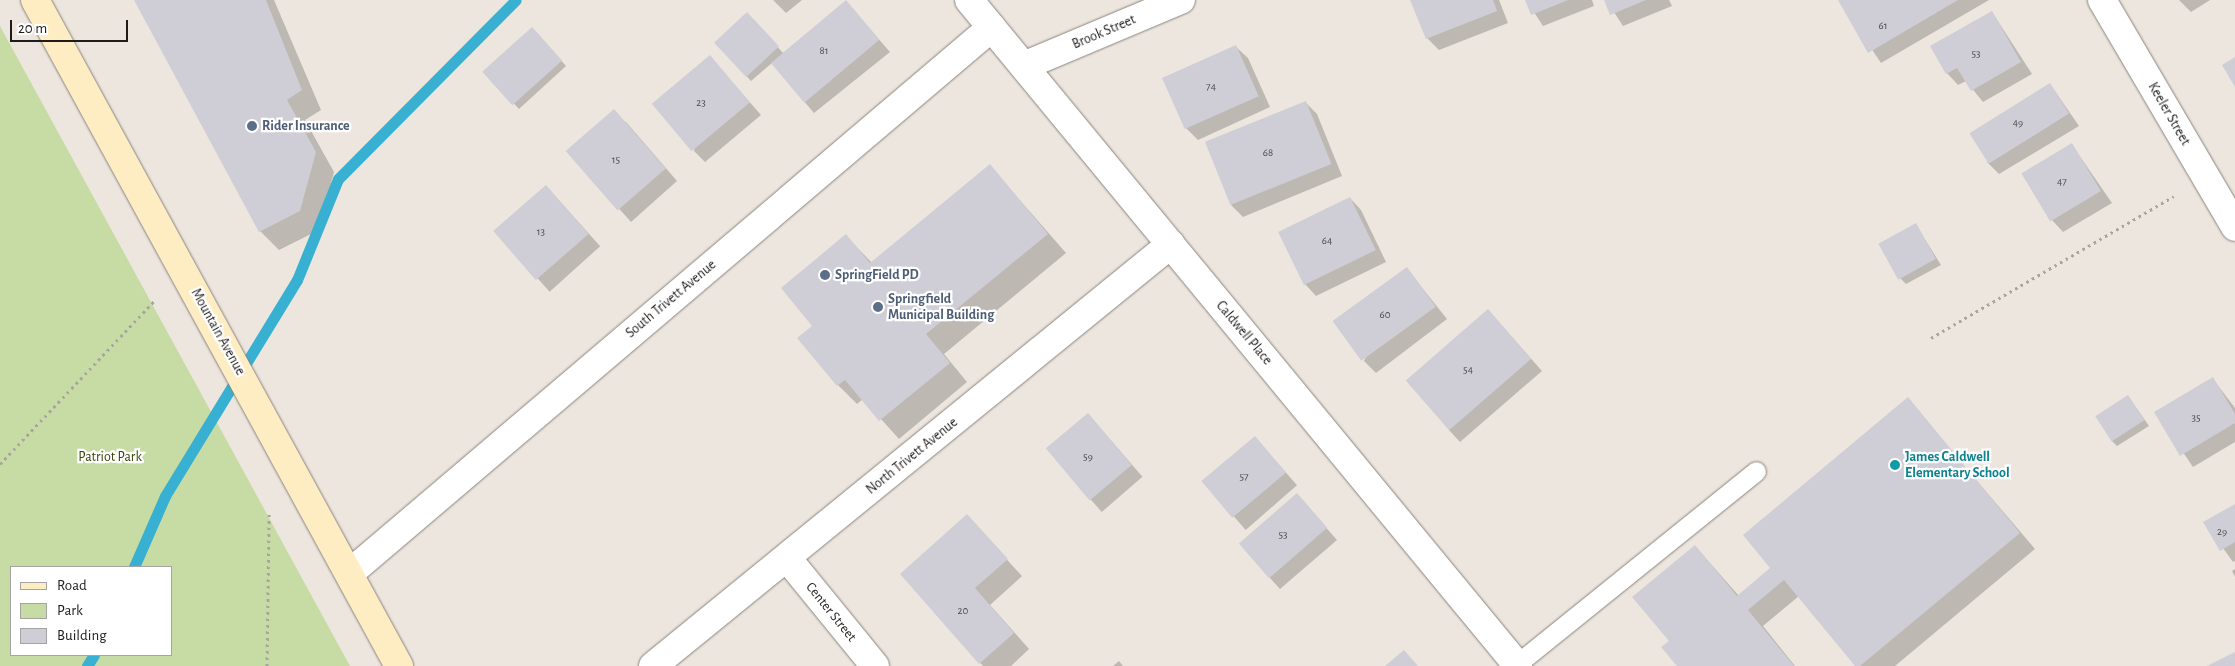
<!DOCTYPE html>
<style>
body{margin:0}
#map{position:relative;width:2235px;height:666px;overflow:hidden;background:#ede6df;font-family:"Alegreya Sans",sans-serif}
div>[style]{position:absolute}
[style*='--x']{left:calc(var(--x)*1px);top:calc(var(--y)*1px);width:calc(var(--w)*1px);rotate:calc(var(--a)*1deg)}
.green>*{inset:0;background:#c7dca4}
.shadow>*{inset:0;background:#0003;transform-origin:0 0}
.stream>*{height:11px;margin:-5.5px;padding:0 5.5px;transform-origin:5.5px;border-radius:5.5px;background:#37b0d2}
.building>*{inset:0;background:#cfcdd5;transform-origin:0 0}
.path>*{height:3px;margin-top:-1.5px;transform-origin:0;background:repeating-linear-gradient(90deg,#aaa49f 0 2.5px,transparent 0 6.5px)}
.roads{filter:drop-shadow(0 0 1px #8a847e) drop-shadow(0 0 1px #8a847e)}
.lane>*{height:19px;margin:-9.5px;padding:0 9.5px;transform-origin:9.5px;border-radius:9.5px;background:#fff}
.street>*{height:28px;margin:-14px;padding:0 14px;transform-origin:14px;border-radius:14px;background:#fff}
.secondary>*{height:28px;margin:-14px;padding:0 14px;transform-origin:14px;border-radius:14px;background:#feedc3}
.dots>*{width:14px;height:14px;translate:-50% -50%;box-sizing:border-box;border:2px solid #fff;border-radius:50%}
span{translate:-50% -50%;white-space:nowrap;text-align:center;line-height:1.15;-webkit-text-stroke:4.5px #fff;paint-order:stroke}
.number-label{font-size:11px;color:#4a4848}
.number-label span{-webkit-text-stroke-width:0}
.street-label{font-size:14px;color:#1e1b19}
.service-label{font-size:14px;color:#4e5e75;font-weight:700}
.left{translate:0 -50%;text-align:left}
.park-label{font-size:14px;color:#334404}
.culture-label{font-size:14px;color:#0d838f;font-weight:700}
.legend{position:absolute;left:10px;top:566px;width:162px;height:90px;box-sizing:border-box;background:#fff;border:1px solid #a5a4a3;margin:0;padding:6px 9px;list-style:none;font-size:15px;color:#1e1b19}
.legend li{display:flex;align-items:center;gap:10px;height:25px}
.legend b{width:25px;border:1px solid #a5a4a3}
.scale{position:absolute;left:10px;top:20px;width:118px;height:22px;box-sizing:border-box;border:2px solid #1e1b19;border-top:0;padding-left:6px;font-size:15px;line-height:18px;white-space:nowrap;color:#1e1b19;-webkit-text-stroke:4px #fff;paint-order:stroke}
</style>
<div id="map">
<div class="green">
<div style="clip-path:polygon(evenodd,0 26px,350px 666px,0 666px,0 26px,11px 567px,171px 567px,171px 655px,11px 655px,11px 567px)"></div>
</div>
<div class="shadow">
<div style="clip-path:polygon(135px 0,274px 0,321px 110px,305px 120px,334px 172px,319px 230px,279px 250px,260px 231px)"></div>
<div style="clip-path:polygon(773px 0,802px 0,786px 13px)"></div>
<div style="clip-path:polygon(1412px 0,1499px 0,1508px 23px,1439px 50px,1427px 38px)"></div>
<div style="clip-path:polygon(1526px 0,1592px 0,1594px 6px,1543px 26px)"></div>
<div style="clip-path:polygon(1606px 0,1669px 0,1672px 6px,1623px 26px)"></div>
<div style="clip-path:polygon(1839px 0,1989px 0,1881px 63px)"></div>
<div style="clip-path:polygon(2179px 0,2210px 0,2191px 12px)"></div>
<div style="clip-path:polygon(846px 2px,890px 52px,814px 113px,772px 63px,751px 81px,716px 42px,753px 19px,783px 53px)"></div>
<div style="clip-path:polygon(1992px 12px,2032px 74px,1983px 102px,1966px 81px,1958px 85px,1947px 73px)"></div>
<div style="clip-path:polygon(538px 34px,566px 66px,519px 109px,484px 71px)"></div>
<div style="clip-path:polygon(1236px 47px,1248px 58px,1270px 107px,1198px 140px,1186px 128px)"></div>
<div style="clip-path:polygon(710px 57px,761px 115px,705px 162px,694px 151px)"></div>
<div style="clip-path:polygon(2050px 84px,2079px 126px,1999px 174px,1987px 162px)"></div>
<div style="clip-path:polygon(1306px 103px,1317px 114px,1342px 176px,1243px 217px,1231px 205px)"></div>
<div style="clip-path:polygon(626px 122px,677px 181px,631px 222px,568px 152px)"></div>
<div style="clip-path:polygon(2072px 145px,2112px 203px,2063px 232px,2052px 220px)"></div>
<div style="clip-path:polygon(990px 166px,1066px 253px,944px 354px,967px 382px,899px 439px,863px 399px,857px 404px,838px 385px,799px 338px,814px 326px,846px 236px,872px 263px)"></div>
<div style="left:546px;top:186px;width:81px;height:68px;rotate:48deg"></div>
<div style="clip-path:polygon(1350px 198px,1361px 210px,1386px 262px,1316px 296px,1305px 284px)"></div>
<div style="clip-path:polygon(1916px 225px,1941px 265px,1906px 284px,1900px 278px)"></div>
<div style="clip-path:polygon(1407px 269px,1447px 319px,1376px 373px,1364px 361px)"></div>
<div style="clip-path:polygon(1488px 310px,1542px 371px,1460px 442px,1449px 430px)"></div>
<div style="clip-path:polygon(2213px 379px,2235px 408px,2235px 442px,2193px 467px,2156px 412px)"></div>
<div style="clip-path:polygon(2128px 396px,2149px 426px,2117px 446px,2111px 440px)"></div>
<div style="clip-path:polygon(1907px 399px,2035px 549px,1895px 666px,1857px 666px,1799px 596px,1763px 626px,1795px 666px,1678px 666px,1671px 641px,1695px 546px,1739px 596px,1772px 568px)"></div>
<div style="left:1088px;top:414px;width:83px;height:54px;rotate:49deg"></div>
<div style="left:1255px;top:437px;width:64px;height:68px;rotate:49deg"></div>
<div style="clip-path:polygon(1297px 495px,1337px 540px,1280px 589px,1269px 577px)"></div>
<div style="clip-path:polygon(2235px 506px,2235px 561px,2233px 562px,2205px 523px)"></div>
<div style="clip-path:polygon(967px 516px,1022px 576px,990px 605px,1029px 649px,1011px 666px,983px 666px,902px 574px)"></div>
<div style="clip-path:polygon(2235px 569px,2235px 577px,2232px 571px)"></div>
<div style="clip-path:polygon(1119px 661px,1123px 666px,1113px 666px)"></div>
</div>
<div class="stream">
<div style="--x:134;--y:567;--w:77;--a:-66.4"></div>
<div style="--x:165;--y:496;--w:253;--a:-58.6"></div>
<div style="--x:297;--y:280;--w:109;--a:-67.9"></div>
<div style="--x:338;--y:179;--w:252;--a:-45.2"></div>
<div style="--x:87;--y:666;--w:13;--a:-58"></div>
</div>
<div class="building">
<div style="clip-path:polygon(134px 0,266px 0,302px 90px,287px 100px,316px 152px,300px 211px,259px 232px)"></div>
<div style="left:846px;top:0;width:52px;height:98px;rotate:50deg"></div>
<div style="clip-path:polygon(1410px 0,1493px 0,1497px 11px,1426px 39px)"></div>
<div style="clip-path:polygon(1525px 0,1568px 0,1531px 15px)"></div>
<div style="clip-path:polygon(1604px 0,1646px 0,1610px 15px)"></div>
<div style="clip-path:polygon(1838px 0,1958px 0,1868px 53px)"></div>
<div style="clip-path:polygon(1992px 11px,2021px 62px,1971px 91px,1957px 68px,1946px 74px,1930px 46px)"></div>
<div style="left:747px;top:12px;width:47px;height:45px;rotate:47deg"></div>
<div style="left:532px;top:27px;width:45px;height:67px;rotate:48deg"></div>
<div style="left:1236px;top:45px;width:56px;height:81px;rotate:66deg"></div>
<div style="left:710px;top:55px;width:62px;height:76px;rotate:50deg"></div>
<div style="clip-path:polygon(2235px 57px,2235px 87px,2222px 65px)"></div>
<div style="left:2050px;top:83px;width:36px;height:95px;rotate:58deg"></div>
<div style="left:1306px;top:101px;width:68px;height:109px;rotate:68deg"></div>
<div style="left:614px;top:109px;width:79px;height:64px;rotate:49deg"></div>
<div style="left:2072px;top:143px;width:56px;height:59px;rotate:59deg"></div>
<div style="clip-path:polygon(990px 164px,1048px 234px,926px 334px,950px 363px,879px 421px,845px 380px,837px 386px,797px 338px,812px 326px,781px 288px,846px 234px,870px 263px)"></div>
<div style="left:546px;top:185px;width:65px;height:70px;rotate:49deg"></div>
<div style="left:1350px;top:197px;width:59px;height:80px;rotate:64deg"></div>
<div style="left:1916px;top:223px;width:41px;height:43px;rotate:61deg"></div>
<div style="left:1407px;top:267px;width:49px;height:92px;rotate:54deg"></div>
<div style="left:1488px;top:309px;width:66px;height:109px;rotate:49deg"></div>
<div style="clip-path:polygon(2213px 377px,2235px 414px,2235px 423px,2180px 456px,2154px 412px)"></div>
<div style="left:2128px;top:395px;width:30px;height:39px;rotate:57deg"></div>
<div style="clip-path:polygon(1908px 397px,2020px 533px,1860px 666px,1855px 666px,1784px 580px,1748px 610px,1794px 666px,1677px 666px,1661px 647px,1669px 641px,1632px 597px,1695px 545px,1737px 596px,1770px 568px,1743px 535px)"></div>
<div style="left:1088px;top:413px;width:68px;height:55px;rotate:50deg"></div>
<div style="left:1255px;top:436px;width:48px;height:70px;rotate:50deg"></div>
<div style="left:1297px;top:493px;width:46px;height:77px;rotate:49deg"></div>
<div style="clip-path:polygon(2235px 504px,2235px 542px,2220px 551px,2203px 522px)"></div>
<div style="clip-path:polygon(967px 514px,1008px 559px,975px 588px,1014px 633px,979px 664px,900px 574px)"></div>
<div style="clip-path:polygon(1404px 650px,1418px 666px,1385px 666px)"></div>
<div style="clip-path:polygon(2235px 652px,2235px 666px,2207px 666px)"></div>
</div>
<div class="path">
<div style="--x:1931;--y:338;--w:281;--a:-30.3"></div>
<div style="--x:0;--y:464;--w:224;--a:-46.6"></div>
<div style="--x:267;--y:666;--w:152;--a:-89.2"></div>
</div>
<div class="roads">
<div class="lane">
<div style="--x:1517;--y:664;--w:307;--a:-38.9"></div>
</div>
<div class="street">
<div style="--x:969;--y:0;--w:863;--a:50.5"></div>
<div style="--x:2102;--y:0;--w:263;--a:59.6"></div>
<div style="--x:1026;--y:65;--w:168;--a:-22.8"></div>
<div style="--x:787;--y:558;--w:139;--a:50.8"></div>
<div style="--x:351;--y:572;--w:841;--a:-40.37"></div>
<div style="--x:653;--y:666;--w:668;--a:-39.17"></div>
</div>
<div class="secondary">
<div style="--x:35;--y:0;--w:759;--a:61.34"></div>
</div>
</div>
<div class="dots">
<div style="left:252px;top:126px;background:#5c6f8a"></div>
<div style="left:825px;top:275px;background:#5c6f8a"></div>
<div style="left:878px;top:307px;background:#5c6f8a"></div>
<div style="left:1895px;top:465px;background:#0f9aa8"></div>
</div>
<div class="number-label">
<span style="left:1883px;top:26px">61</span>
<span style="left:824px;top:51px">81</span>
<span style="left:1976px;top:54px">53</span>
<span style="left:1211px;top:87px">74</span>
<span style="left:701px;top:103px">23</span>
<span style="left:2018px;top:123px">49</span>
<span style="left:1268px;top:153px">68</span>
<span style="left:616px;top:160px">15</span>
<span style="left:2062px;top:182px">47</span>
<span style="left:541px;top:232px">13</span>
<span style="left:1327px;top:241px">64</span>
<span style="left:1385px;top:315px">60</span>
<span style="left:1468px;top:370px">54</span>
<span style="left:2196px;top:418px">35</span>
<span style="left:1088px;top:457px">59</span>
<span style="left:1244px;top:477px">57</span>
<span style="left:2222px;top:532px">29</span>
<span style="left:1283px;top:535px">53</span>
<span style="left:963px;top:611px">20</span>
</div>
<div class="street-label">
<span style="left:1104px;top:32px;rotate:-23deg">Brook Street</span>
<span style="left:2169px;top:114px;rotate:60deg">Keeler Street</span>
<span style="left:671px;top:299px;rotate:-40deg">South Trivett Avenue</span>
<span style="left:218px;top:332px;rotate:61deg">Mountain Avenue</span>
<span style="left:1244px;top:333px;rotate:50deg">Caldwell Place</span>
<span style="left:912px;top:456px;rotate:-39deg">North Trivett Avenue</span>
<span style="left:831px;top:612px;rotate:51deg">Center Street</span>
</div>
<div class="service-label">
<span class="left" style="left:262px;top:126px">Rider Insurance</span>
<span class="left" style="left:835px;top:275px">SpringField PD</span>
<span class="left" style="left:888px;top:307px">Springfield<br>Municipal Building</span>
</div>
<div class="park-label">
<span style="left:110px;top:457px">Patriot Park</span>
</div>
<div class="culture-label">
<span class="left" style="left:1905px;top:465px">James Caldwell<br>Elementary School</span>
</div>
<ul class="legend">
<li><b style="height:6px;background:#feedc3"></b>Road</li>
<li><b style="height:14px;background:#c7dca4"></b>Park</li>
<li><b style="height:14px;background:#cfcdd5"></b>Building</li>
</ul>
<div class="scale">20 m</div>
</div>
